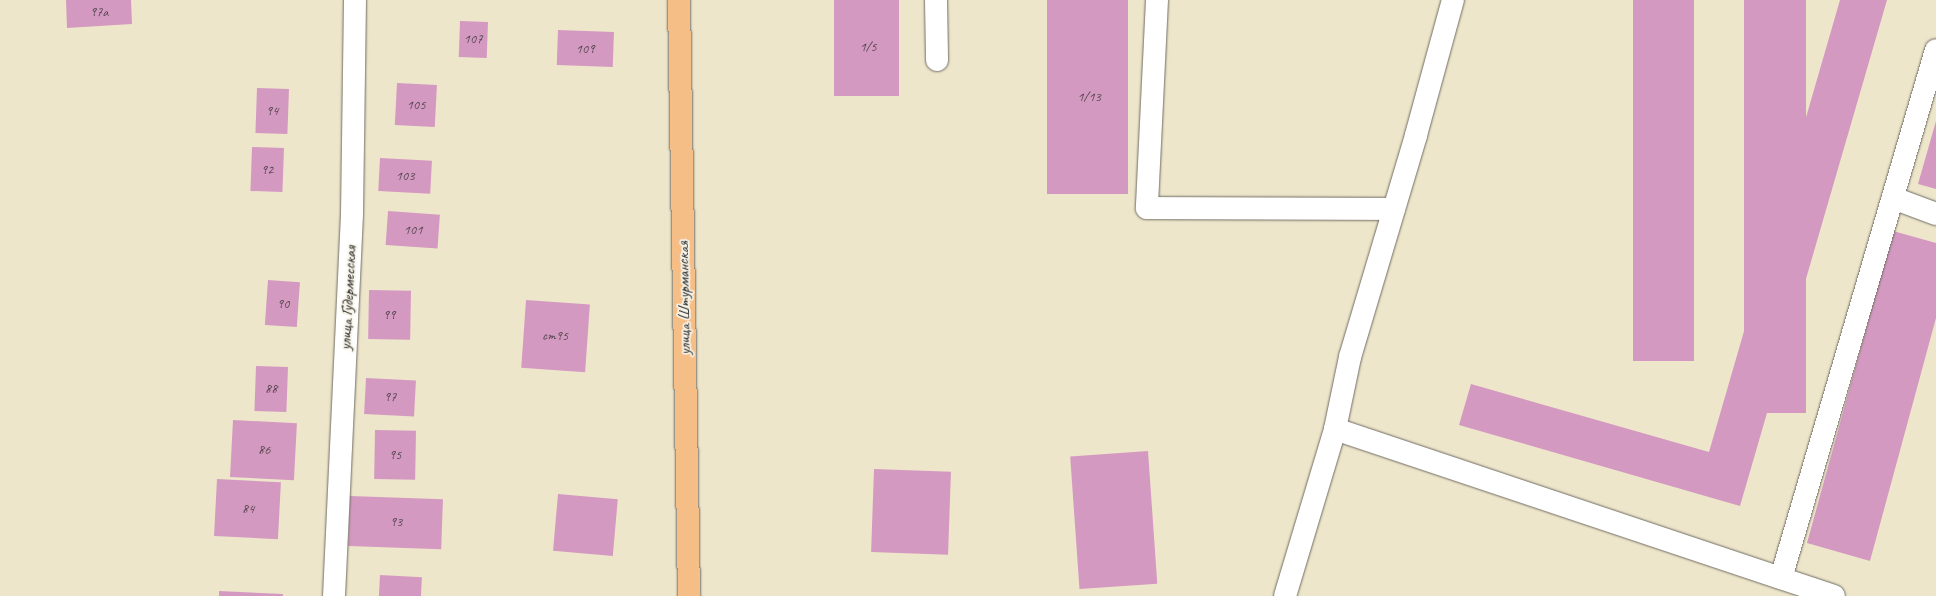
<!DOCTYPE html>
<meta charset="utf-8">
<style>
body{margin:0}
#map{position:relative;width:1936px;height:596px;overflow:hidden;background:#eee6cb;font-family:Caveat,sans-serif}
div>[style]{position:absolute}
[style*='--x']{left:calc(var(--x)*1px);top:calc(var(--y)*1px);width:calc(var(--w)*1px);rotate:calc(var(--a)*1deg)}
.building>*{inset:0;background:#d499c1;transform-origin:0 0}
.roads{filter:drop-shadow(0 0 1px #6f6c63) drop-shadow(0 0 1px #6f6c63)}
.minor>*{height:22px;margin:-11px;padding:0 11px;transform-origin:11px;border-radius:11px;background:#fff}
.major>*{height:22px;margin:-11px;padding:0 11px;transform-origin:11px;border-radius:11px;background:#f6be87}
span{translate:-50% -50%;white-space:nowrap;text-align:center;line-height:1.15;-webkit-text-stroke:3.5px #f7f3e8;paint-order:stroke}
.number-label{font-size:14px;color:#554650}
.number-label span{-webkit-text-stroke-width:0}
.street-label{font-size:16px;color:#2b2b2b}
</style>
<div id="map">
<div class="building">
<div style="clip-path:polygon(66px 0,131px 0,132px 24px,67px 28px)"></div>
<div style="left:834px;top:0;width:65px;height:96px"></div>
<div style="left:1047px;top:0;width:81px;height:194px"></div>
<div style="left:1633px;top:0;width:61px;height:361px"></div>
<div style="left:1744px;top:0;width:62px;height:413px"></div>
<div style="clip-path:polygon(1840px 0,1887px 0,1740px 506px,1459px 425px,1471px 384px,1709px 452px)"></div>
<div style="left:460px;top:21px;width:28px;height:36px;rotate:2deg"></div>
<div style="left:558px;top:30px;width:56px;height:35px;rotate:2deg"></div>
<div style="left:397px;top:83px;width:40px;height:42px;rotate:3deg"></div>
<div style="left:257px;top:88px;width:32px;height:45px;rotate:2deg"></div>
<div style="clip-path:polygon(1936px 121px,1936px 189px,1918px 184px)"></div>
<div style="left:252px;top:147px;width:32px;height:44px;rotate:2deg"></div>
<div style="left:380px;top:158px;width:52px;height:33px;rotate:3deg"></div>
<div style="left:388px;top:211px;width:52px;height:34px;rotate:4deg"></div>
<div style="clip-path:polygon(1893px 231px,1936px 243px,1936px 318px,1870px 561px,1807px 543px)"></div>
<div style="left:268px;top:280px;width:32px;height:45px;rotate:4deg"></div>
<div style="left:369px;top:290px;width:42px;height:49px;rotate:1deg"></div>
<div style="left:526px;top:300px;width:64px;height:68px;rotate:4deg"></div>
<div style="left:256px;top:366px;width:32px;height:45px;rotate:2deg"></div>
<div style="left:366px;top:378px;width:50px;height:36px;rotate:3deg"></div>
<div style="left:233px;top:420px;width:64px;height:57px;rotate:3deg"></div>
<div style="left:375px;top:430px;width:41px;height:49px;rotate:1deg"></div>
<div style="left:1148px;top:451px;width:133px;height:78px;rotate:86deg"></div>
<div style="left:874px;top:469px;width:77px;height:83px;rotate:2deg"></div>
<div style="left:217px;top:479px;width:64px;height:57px;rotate:3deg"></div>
<div style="left:558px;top:494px;width:60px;height:57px;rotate:5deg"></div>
<div style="left:350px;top:496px;width:93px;height:50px;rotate:2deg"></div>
<div style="left:380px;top:575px;width:42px;height:21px;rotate:3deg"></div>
<div style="clip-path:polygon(219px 591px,283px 594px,283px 596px,219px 596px)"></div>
</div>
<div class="roads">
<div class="minor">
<div style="--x:936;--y:0;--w:60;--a:89"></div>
<div style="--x:1157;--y:0;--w:208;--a:92.8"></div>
<div style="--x:1147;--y:208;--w:247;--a:0.2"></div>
<div style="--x:1893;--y:198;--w:46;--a:20.4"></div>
<div style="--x:1335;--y:429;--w:526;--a:18.5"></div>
<div style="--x:1781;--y:578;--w:550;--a:-73.64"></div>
<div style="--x:334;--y:596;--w:382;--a:-87.3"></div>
<div style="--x:352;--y:214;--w:214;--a:-89.2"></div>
<div style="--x:1285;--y:596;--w:174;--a:-73.3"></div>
<div style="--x:1335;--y:429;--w:74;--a:-78.2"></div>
<div style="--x:1350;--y:357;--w:232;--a:-73.4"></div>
<div style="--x:1416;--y:135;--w:140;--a:-74.7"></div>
</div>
<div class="major">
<div style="--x:679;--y:0;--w:596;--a:89.04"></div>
</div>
</div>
<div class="number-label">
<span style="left:99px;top:12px">97а</span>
<span style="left:473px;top:39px">107</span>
<span style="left:868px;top:47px">1/5</span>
<span style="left:585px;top:49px">109</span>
<span style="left:1089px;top:97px">1/13</span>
<span style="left:416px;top:105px">105</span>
<span style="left:272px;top:111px">94</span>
<span style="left:267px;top:170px">92</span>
<span style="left:405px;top:176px">103</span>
<span style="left:413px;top:230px">101</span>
<span style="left:283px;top:304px">90</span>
<span style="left:389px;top:315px">99</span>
<span style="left:555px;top:336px">ст95</span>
<span style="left:271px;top:389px">88</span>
<span style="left:390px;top:397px">97</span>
<span style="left:264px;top:450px">86</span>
<span style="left:395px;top:455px">95</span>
<span style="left:248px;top:509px">84</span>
<span style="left:396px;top:522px">93</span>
</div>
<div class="street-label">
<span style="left:348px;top:298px;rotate:-87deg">улица Гудермесская</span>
<span style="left:684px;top:298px;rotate:-91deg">улица Штурманская</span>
</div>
</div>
